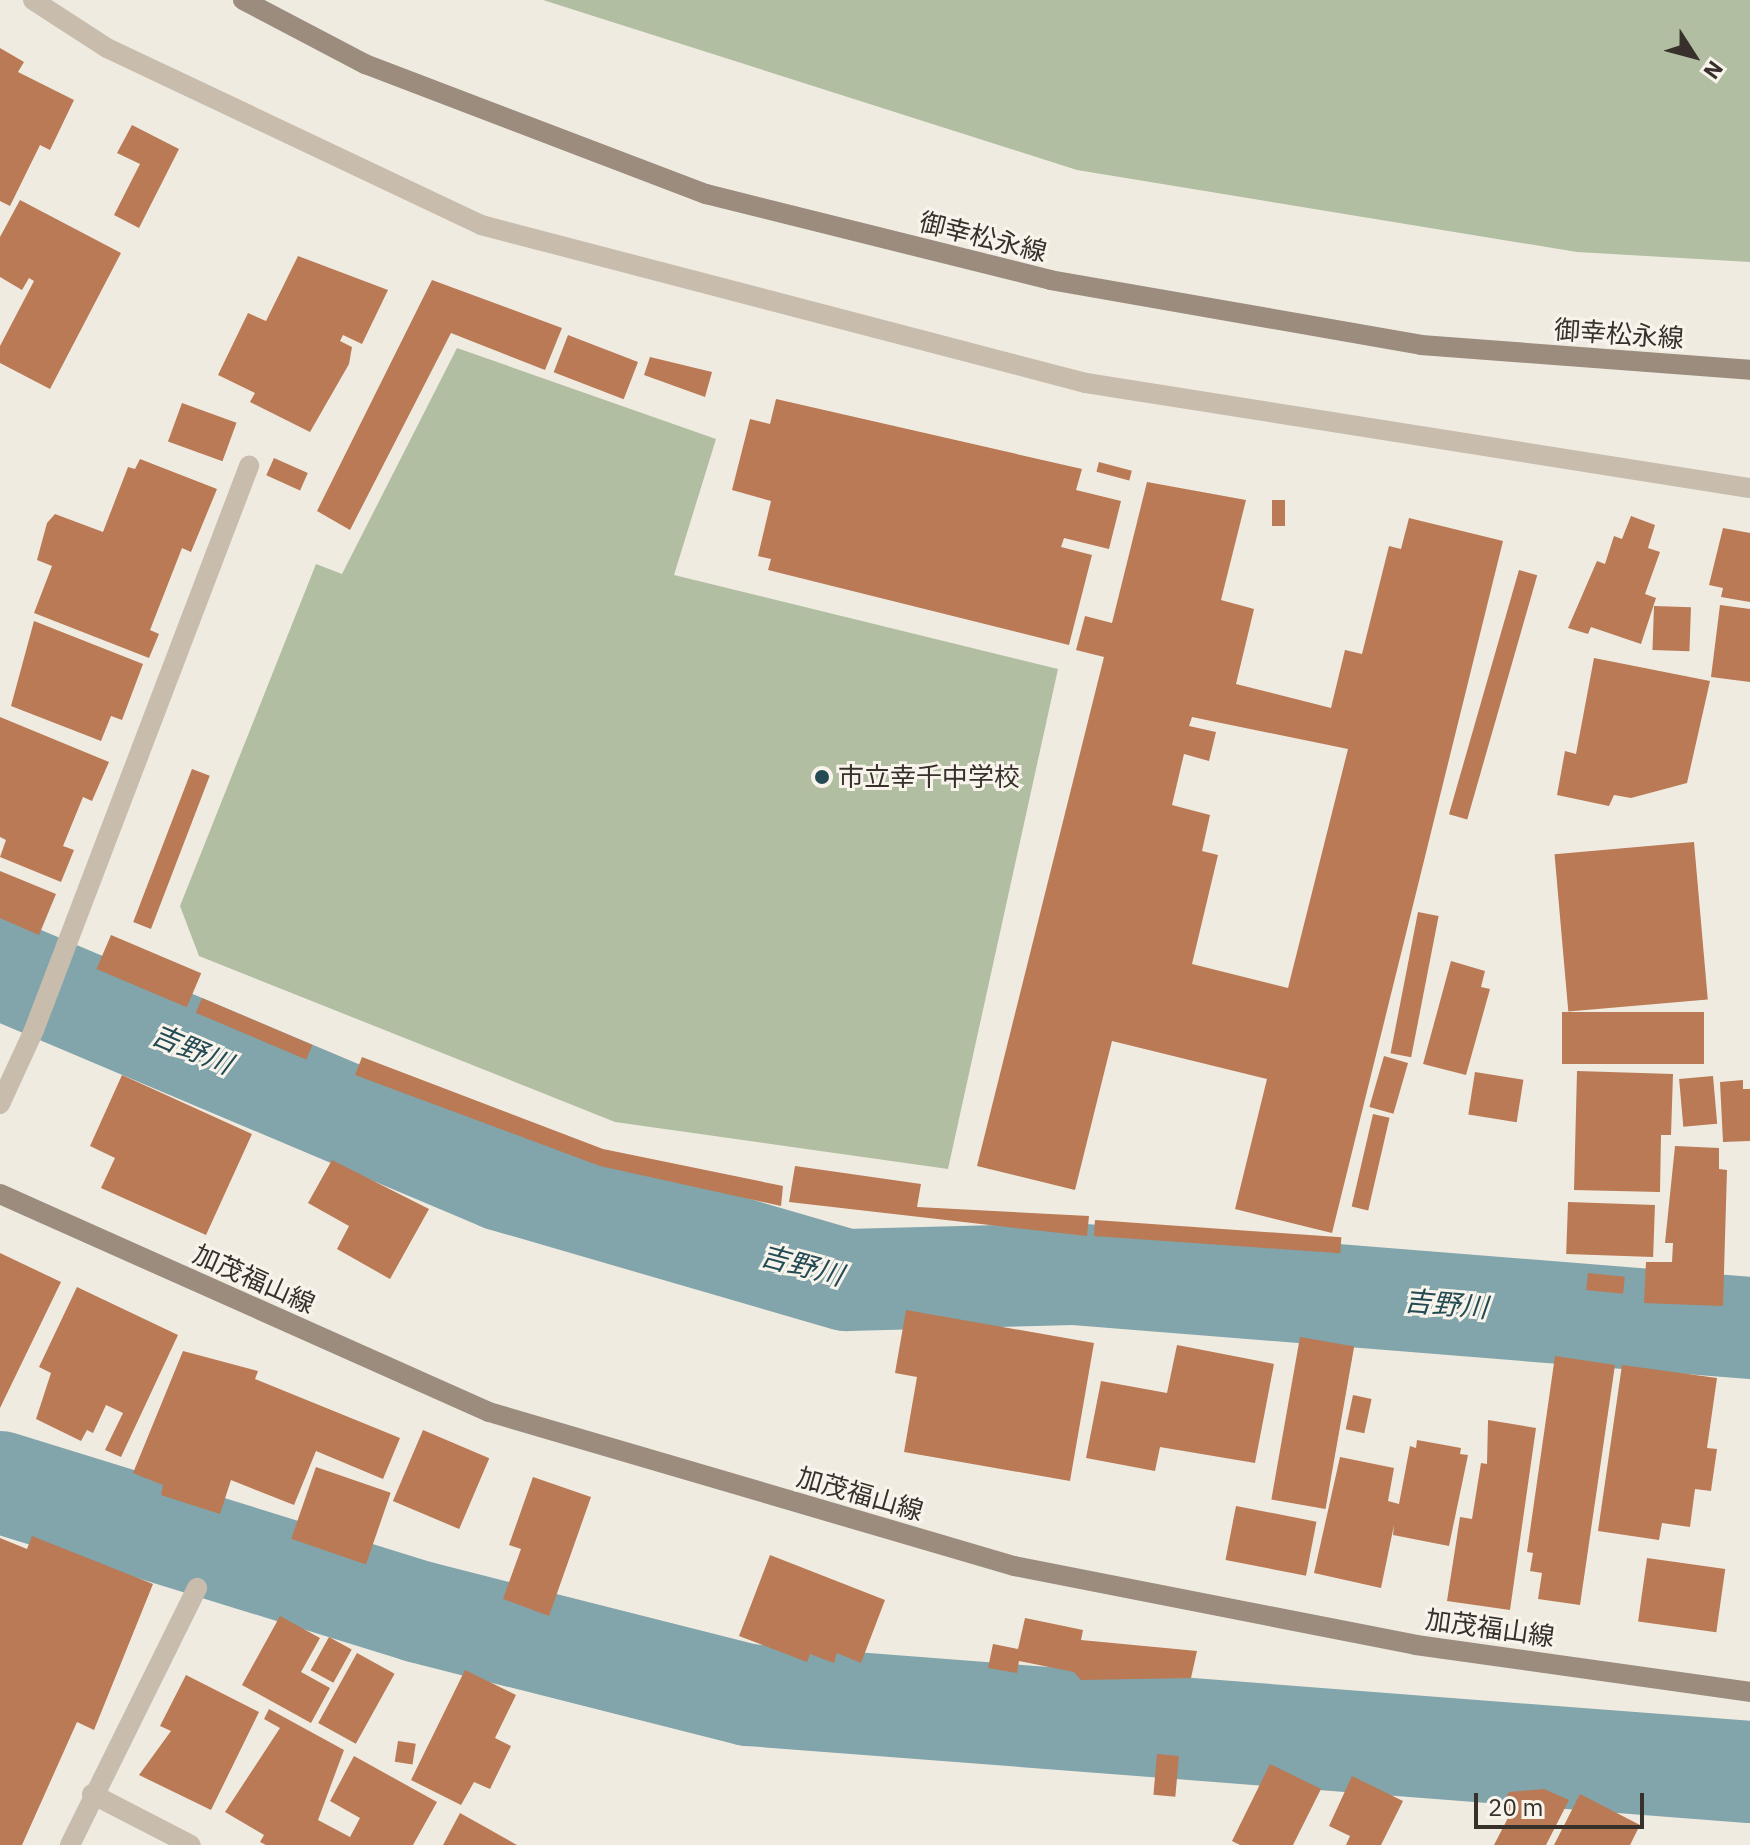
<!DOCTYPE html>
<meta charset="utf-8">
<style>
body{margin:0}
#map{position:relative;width:1750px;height:1845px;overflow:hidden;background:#f0ebe0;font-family:"IBM Plex Sans","Noto Sans JP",sans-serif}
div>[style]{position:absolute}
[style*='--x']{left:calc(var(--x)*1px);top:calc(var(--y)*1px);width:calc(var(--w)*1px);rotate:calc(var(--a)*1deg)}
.green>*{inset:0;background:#b1bea1}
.river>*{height:102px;margin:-51px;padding:0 51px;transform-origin:51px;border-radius:51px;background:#82a4ab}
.building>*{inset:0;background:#b97a55;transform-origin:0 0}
.street>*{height:20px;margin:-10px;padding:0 10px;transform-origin:10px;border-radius:10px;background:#c8bcad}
.secondary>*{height:20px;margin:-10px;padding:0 10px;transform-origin:10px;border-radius:10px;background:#9b8c7e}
.dots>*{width:22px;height:22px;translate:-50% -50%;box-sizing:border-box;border:4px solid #f8f4ec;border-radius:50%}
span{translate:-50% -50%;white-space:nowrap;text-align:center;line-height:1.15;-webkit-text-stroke:6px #f8f4ec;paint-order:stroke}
.street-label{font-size:26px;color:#37302b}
.poi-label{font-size:26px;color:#37302b}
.left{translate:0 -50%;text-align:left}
.water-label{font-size:28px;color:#244b54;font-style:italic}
.north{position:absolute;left:1654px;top:16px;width:80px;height:80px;-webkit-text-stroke:6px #f8f4ec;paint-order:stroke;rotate:126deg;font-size:22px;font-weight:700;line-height:32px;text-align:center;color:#37302b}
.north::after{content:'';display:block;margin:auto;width:28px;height:36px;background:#37302b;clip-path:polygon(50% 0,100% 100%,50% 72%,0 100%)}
.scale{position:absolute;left:1474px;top:1793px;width:170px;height:36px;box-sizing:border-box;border:4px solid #37302b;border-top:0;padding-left:10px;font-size:24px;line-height:28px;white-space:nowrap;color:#37302b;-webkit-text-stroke:6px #f8f4ec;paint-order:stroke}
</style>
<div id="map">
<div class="green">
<div style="clip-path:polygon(543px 0,1750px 0,1750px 262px,1577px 252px,1077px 170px)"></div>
<div style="clip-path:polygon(457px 348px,716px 439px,674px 575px,1058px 669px,948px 1169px,615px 1122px,199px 956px,180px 906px,316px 564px,342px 574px)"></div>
</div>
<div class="river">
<div style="--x:0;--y:968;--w:545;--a:22.89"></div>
<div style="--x:502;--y:1180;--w:359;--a:16.2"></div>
<div style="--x:847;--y:1280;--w:226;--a:-1.5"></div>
<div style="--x:1073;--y:1274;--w:679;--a:4.56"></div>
<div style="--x:0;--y:1482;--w:440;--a:17.2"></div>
<div style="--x:420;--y:1612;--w:339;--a:14.2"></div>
<div style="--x:749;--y:1695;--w:1004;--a:4.4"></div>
</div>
<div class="building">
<div style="clip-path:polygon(0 48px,24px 62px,18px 72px,74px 100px,50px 150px,40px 145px,10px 206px,0 201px)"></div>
<div style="clip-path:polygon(132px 125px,179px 149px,139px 228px,114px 215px,140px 164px,117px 153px)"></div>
<div style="clip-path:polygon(20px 200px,121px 253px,50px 389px,0 363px,0 346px,34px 281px,29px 278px,22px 290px,0 277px,0 237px)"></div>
<div style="clip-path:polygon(298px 256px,388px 290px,362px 344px,343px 335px,340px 341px,352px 347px,349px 364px,310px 432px,250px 402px,255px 393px,218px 375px,248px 313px,266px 321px)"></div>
<div style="clip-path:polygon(432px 280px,562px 328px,545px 370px,451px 333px,350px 530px,317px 511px)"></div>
<div style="left:568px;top:335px;width:75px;height:40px;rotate:21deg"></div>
<div style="clip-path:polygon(650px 357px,712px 372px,705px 397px,644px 375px)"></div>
<div style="clip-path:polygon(776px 399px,1082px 469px,1076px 490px,1121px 501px,1109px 549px,1064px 538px,1061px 547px,1092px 555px,1069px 645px,768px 570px,771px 559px,758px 556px,771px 501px,732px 490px,750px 419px,770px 424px)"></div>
<div style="left:182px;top:403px;width:58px;height:41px;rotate:20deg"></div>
<div style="left:274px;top:458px;width:37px;height:19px;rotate:24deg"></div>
<div style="clip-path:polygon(140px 459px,217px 489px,191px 552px,182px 548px,150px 630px,159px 634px,149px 658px,34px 613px,52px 566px,37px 560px,47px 523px,55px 514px,103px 532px,128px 467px,135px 469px)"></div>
<div style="left:1099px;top:462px;width:34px;height:10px;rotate:15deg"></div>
<div style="clip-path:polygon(evenodd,1147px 482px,1246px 500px,1221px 600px,1254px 609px,1236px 684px,1331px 708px,1345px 650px,1362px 654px,1389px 546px,1401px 549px,1409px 518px,1503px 541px,1332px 1233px,1235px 1209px,1267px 1079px,1112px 1041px,1075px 1190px,977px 1166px,1104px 657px,1076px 650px,1085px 616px,1112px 623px,1147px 482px,1192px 717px,1348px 749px,1288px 988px,1192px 964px,1218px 855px,1202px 851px,1210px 815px,1172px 805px,1184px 754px,1209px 761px,1216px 732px,1189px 726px,1192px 717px)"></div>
<div style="left:1272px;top:500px;width:13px;height:26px"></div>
<div style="clip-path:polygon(1631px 516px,1655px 525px,1648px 548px,1660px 552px,1645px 594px,1656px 598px,1641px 644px,1591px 627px,1588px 634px,1568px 628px,1597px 561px,1605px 564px,1614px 536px,1622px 539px)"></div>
<div style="clip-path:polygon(1723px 528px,1750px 533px,1750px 602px,1721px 597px,1723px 588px,1709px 585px)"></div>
<div style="left:1519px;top:570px;width:19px;height:254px;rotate:16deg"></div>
<div style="clip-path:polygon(1720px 605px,1750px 609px,1750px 682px,1711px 677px)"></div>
<div style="left:1654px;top:606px;width:37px;height:44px;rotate:2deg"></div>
<div style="clip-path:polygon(34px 621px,143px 664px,122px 720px,111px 716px,101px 741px,11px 706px)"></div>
<div style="clip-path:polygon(1594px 658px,1710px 681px,1687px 783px,1631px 798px,1614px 795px,1609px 806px,1557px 795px,1565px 751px,1576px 754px)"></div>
<div style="clip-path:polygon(0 717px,109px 762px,92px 801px,83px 797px,63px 846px,74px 850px,61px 882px,0 857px,6px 840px,0 837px)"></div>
<div style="left:192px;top:769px;width:19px;height:164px;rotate:21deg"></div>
<div style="left:1694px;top:842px;width:158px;height:140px;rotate:85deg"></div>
<div style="clip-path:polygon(0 871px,56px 894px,39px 935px,0 918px)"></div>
<div style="left:1418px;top:912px;width:21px;height:144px;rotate:11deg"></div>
<div style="left:111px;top:935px;width:98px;height:37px;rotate:23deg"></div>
<div style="clip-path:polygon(1451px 961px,1485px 971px,1481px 987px,1490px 989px,1466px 1075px,1423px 1064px)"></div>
<div style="left:202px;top:998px;width:120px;height:16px;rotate:23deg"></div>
<div style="left:1562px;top:1012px;width:142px;height:52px"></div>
<div style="left:1384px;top:1056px;width:25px;height:53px;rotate:16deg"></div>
<div style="clip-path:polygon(362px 1057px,603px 1149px,783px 1186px,781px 1206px,600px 1166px,355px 1075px)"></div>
<div style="clip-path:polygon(1577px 1071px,1673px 1074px,1671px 1135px,1661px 1135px,1660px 1192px,1574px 1190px)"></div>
<div style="left:1475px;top:1072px;width:49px;height:43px;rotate:9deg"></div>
<div style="clip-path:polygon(122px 1075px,252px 1134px,206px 1235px,101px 1188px,115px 1158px,90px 1146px)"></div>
<div style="left:1713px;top:1076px;width:48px;height:34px;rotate:85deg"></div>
<div style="clip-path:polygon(1743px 1080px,1743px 1089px,1750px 1089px,1750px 1141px,1723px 1142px,1720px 1082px)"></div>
<div style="left:1373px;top:1114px;width:17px;height:95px;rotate:13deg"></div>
<div style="clip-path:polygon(1675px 1146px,1719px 1148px,1719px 1169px,1727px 1170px,1723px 1306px,1644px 1303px,1646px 1262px,1672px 1262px,1673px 1243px,1665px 1243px)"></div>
<div style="clip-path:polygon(332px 1160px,429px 1209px,390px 1279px,337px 1249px,349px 1226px,308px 1203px)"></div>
<div style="clip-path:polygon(795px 1166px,921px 1184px,917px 1207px,1089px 1216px,1087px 1236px,789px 1202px)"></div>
<div style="left:1568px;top:1202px;width:87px;height:52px;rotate:2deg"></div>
<div style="left:1095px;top:1220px;width:247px;height:16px;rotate:4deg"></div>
<div style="clip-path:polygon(0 1253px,61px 1282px,0 1408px)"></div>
<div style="left:1588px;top:1273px;width:37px;height:17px;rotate:6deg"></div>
<div style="clip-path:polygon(77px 1287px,178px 1335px,121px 1457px,105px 1450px,123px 1413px,106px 1405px,93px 1433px,87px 1430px,81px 1441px,36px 1419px,51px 1373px,39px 1367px)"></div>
<div style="clip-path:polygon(906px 1310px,1094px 1343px,1070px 1481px,904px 1452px,917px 1377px,895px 1373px)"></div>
<div style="left:1300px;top:1337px;width:55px;height:165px;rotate:10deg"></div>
<div style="clip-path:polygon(1177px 1345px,1274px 1364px,1255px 1463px,1160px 1447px,1155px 1471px,1086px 1458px,1101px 1381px,1167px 1393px)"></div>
<div style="clip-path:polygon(183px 1351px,258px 1371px,255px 1379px,400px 1438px,383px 1479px,316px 1451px,294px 1505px,231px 1480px,220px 1514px,161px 1495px,163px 1485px,133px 1473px)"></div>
<div style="clip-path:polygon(1555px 1356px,1615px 1365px,1580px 1605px,1538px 1599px,1542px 1573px,1530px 1571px,1533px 1553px,1527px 1552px)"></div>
<div style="clip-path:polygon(1622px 1365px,1717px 1378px,1707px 1448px,1717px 1449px,1711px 1491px,1695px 1489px,1690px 1527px,1662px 1523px,1659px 1540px,1598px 1531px)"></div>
<div style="left:1353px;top:1395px;width:19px;height:35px;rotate:12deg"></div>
<div style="clip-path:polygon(1488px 1420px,1536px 1428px,1510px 1610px,1447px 1601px,1460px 1517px,1472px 1519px,1481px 1463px,1487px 1464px)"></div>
<div style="left:423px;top:1430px;width:72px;height:77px;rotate:23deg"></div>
<div style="clip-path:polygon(1417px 1440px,1461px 1448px,1460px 1454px,1468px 1455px,1449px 1546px,1393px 1535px,1394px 1525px,1381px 1588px,1314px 1573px,1340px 1457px,1394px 1468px,1388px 1501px,1399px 1504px,1410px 1446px,1416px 1448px)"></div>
<div style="left:316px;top:1467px;width:79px;height:76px;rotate:19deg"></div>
<div style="clip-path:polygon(533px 1477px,591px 1497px,549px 1616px,503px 1599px,521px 1549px,509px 1545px)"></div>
<div style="left:1236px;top:1506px;width:82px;height:55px;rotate:11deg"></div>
<div style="clip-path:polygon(32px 1536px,153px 1584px,94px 1730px,77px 1722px,22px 1845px,0 1845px,0 1538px,27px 1549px)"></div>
<div style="clip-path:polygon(770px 1555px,885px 1600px,861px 1663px,837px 1653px,834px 1663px,810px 1654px,807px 1662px,739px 1636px)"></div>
<div style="left:1647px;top:1558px;width:79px;height:64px;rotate:8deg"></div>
<div style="clip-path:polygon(280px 1616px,320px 1638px,301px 1672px,330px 1688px,311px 1723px,242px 1685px)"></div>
<div style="clip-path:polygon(1025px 1618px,1083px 1630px,1081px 1640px,1197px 1651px,1191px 1678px,1081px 1680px,1074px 1672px,1019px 1661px,1017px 1673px,988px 1668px,993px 1644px,1018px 1649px)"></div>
<div style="left:329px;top:1637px;width:26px;height:38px;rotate:29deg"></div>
<div style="left:357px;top:1653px;width:43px;height:80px;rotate:29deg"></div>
<div style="clip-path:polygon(465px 1670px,516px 1695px,495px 1738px,511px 1746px,490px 1789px,474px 1782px,461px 1805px,411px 1780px)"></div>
<div style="clip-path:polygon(186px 1675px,259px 1712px,211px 1810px,139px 1775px,171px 1731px,160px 1726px)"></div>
<div style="clip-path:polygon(269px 1709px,344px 1750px,318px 1820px,350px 1837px,360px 1818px,330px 1801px,354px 1756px,437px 1802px,413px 1845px,266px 1845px,260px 1842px,264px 1835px,225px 1812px,280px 1728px,264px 1719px)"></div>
<div style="left:398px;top:1741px;width:18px;height:21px;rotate:9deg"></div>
<div style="left:1157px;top:1754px;width:22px;height:41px;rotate:5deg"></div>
<div style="clip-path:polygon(1270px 1764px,1321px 1789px,1293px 1845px,1240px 1845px,1232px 1841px)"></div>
<div style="clip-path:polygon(1352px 1776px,1403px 1801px,1381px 1845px,1346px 1845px,1350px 1836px,1329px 1826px)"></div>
<div style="clip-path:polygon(1544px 1789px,1569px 1800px,1546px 1845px,1494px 1845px,1510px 1814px,1500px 1808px,1509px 1792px)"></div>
<div style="clip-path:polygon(1580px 1794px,1640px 1825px,1630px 1845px,1554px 1845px)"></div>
<div style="clip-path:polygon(460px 1813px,517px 1845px,443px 1845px)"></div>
</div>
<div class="street">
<div style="--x:33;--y:0;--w:88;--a:33"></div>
<div style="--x:107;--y:48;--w:414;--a:25.3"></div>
<div style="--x:481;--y:225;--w:625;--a:14.64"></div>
<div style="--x:1086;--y:383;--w:672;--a:8.99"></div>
<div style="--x:0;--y:1104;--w:81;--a:-65.3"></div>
<div style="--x:34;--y:1030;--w:604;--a:-69.13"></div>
<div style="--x:92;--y:1794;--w:111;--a:27.3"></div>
<div style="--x:70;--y:1845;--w:287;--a:-63.7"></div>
</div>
<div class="secondary">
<div style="--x:243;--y:0;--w:138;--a:27.7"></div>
<div style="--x:365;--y:64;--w:365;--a:20.9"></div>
<div style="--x:706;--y:194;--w:355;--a:14"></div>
<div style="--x:1050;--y:280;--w:377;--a:9.9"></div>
<div style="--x:1421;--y:345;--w:330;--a:4.3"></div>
<div style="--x:0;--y:1194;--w:535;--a:24.03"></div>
<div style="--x:489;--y:1412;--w:547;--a:16.35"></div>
<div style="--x:1014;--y:1566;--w:410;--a:11.1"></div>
<div style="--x:1416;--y:1645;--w:337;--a:8"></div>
</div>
<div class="dots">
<div style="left:822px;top:777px;background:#244b54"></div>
</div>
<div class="street-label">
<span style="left:983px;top:237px;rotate:14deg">御幸松永線</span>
<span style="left:1619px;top:334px;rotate:4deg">御幸松永線</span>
<span style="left:254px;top:1279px;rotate:24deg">加茂福山線</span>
<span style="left:860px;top:1494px;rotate:16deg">加茂福山線</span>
<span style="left:1490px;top:1628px;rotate:8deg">加茂福山線</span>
</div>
<div class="poi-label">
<span class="left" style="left:838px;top:777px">市立幸千中学校</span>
</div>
<div class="water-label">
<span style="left:192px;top:1049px;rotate:23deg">吉野川</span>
<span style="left:802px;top:1265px;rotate:15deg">吉野川</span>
<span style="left:1446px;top:1304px;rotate:5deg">吉野川</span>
</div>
<div class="north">N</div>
<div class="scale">20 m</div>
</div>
